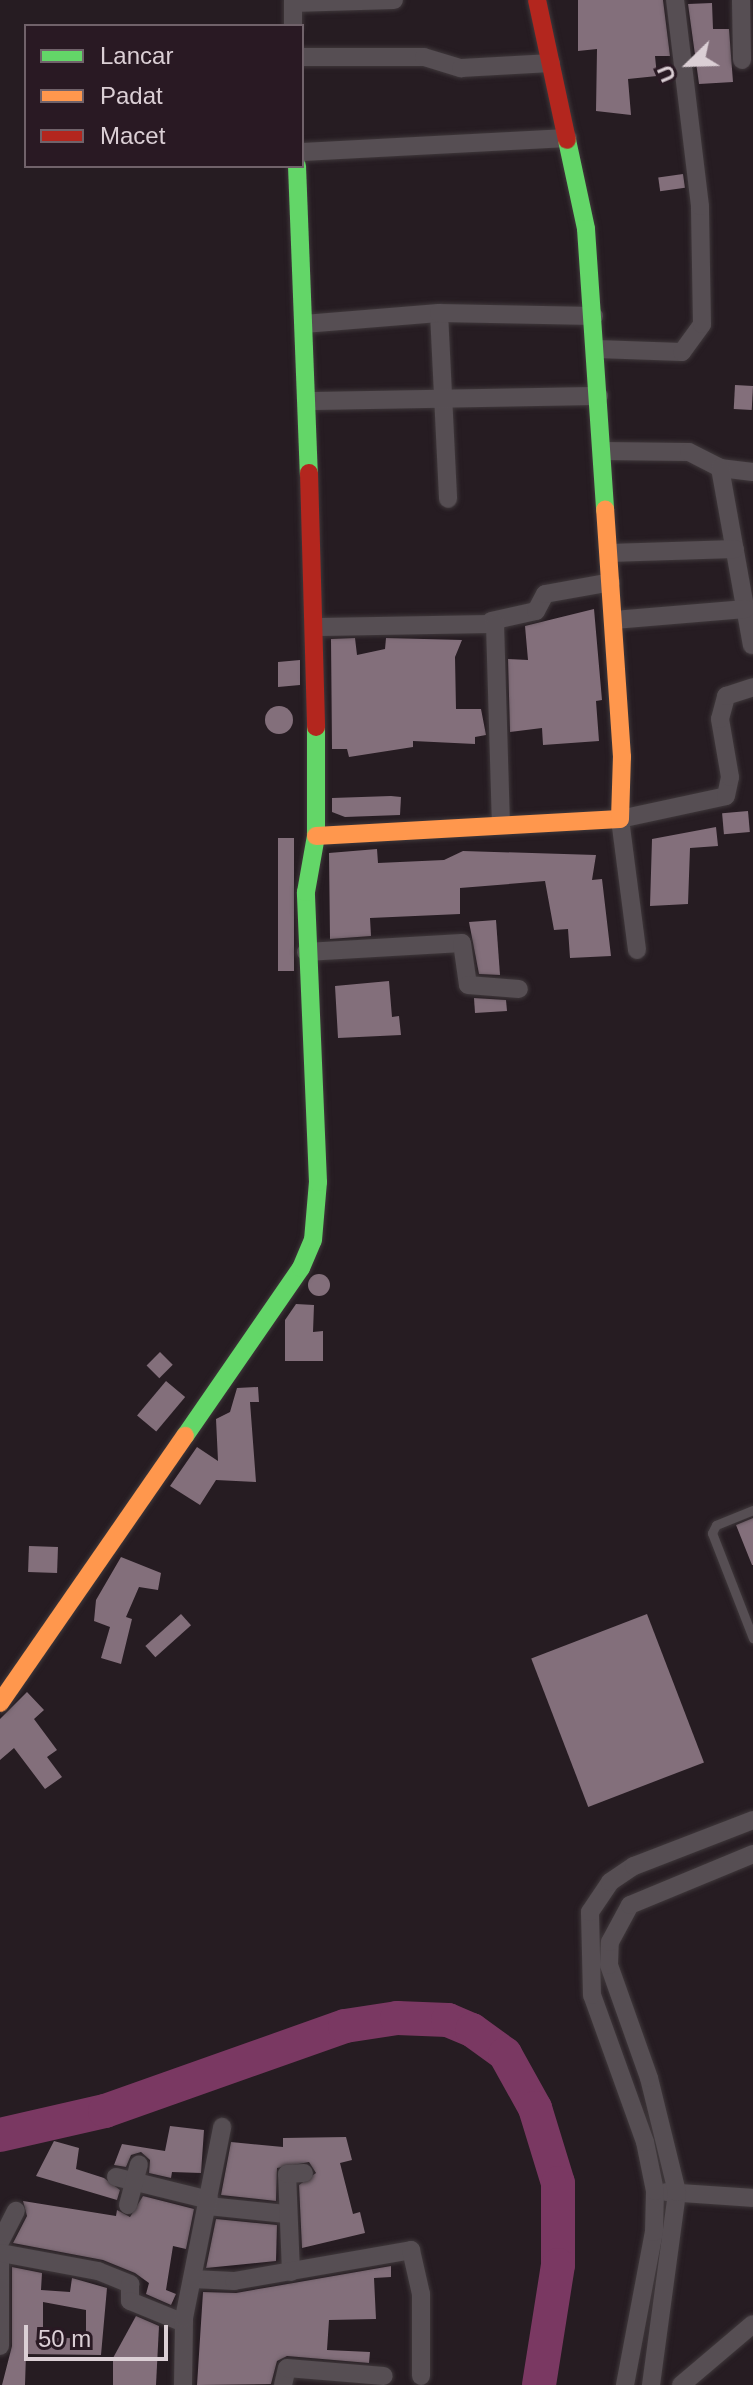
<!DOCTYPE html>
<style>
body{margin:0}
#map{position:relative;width:753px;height:2385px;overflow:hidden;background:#261c22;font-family:Arial,sans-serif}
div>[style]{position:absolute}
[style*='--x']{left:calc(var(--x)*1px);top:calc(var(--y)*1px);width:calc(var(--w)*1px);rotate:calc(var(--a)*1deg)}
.river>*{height:34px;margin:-17px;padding:0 17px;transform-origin:17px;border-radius:17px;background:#7a3862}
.building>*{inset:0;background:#836f7b;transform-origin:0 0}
.round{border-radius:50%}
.roads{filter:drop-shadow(0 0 2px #3f383b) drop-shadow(0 0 2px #3f383b)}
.lane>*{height:9px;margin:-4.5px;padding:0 4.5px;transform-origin:4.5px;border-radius:4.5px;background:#564e53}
.street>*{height:18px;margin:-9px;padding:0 9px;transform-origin:9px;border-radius:9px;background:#564e53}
.fast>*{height:18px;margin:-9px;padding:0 9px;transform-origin:9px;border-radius:9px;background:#63d668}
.slow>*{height:18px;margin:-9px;padding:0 9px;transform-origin:9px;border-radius:9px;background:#ff974d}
.jam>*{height:18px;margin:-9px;padding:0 9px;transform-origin:9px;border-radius:9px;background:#b3261e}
span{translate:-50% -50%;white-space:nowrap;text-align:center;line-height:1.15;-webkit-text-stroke:8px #291923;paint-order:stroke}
.legend{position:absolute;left:24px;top:24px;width:280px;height:144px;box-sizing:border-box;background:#291923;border:2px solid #70626a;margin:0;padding:10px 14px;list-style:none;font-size:24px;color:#dbcfd5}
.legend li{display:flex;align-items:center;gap:16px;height:40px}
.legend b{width:40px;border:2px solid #70626a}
.north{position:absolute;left:649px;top:24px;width:80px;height:80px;-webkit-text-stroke:6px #291923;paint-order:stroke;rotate:247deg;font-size:22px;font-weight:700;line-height:32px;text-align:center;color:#dbcfd5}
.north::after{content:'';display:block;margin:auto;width:28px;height:36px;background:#dbcfd5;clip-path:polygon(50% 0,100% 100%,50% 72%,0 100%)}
.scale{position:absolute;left:24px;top:2325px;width:144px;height:36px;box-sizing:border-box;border:4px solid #dbcfd5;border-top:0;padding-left:10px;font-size:24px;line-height:28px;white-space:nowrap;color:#dbcfd5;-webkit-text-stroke:6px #291923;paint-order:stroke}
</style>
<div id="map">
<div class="river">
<div style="--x:0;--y:2135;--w:108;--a:-12.9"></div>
<div style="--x:105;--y:2111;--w:255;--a:-19.5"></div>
<div style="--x:345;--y:2026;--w:53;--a:-8.7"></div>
<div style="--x:397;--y:2018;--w:51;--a:2.2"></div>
<div style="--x:448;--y:2020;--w:26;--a:23"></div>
<div style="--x:472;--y:2030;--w:41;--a:36"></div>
<div style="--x:505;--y:2054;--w:62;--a:60.9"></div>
<div style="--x:535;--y:2108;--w:78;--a:73"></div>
<div style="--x:558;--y:2183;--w:82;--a:90"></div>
<div style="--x:558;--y:2265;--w:121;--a:99"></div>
</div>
<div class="building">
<div style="clip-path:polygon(578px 0,663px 0,670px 56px,655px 56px,657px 76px,628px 79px,631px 115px,596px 111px,597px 49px,578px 51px)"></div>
<div style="clip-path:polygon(712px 3px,713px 29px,729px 29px,733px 82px,699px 84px,688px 4px)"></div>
<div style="left:683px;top:174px;width:14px;height:25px;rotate:82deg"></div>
<div style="left:735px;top:385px;width:18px;height:24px;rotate:3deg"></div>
<div style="clip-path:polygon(594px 609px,602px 700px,596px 701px,599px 741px,543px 745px,542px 728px,510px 732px,508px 659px,528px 660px,525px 626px)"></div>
<div style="clip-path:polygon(355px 638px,357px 655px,385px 649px,386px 638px,462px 640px,455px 657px,456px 709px,481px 709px,486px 735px,475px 737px,475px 744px,413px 741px,413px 747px,349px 757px,347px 749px,332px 749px,331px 639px)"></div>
<div style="clip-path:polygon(300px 660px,300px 685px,278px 687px,278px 662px)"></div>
<div class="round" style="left:265px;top:706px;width:28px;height:28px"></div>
<div style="clip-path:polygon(391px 796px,401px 797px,400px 815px,345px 817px,332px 812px,332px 798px)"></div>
<div style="left:748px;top:811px;width:21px;height:26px;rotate:85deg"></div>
<div style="clip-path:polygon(716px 827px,718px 846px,690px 848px,688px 904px,650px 906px,652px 839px)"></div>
<div style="left:294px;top:838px;width:133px;height:16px;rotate:90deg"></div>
<div style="clip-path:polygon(377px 849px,378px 863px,444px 860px,463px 851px,596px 855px,592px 880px,602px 879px,611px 956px,570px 958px,568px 929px,554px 930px,545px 881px,460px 888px,460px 914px,370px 918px,371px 936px,330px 939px,329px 853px)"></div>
<div style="clip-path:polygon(496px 920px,500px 975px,479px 974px,469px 922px)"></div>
<div style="clip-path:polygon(389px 981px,392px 1017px,399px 1016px,401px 1035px,338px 1038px,335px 986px)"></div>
<div style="clip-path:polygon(474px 998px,506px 1000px,507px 1011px,475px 1013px)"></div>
<div class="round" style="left:308px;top:1274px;width:22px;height:22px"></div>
<div style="clip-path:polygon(296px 1304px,314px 1305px,313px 1332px,323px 1331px,323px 1361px,285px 1361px,285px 1320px)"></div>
<div style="left:160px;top:1352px;width:18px;height:19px;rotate:45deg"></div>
<div style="left:166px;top:1381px;width:25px;height:45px;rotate:40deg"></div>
<div style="clip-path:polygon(258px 1387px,259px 1402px,250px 1402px,256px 1482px,216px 1480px,200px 1505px,170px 1486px,197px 1447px,218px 1461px,216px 1419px,230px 1412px,237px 1388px)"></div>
<div style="clip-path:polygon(753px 1518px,753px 1565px,752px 1565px,736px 1525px)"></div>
<div style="left:29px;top:1546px;width:29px;height:26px;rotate:2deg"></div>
<div style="clip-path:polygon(121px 1557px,161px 1573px,158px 1590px,139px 1587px,126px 1617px,132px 1619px,121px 1664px,101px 1658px,110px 1627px,94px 1621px,96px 1600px)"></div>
<div style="left:181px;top:1614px;width:15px;height:48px;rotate:48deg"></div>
<div style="left:647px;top:1614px;width:159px;height:124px;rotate:69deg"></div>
<div style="clip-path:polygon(27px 1692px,44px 1710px,34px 1719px,57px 1750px,47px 1757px,62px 1777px,45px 1789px,14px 1748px,0 1760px,0 1719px)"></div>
<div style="clip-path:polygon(170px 2126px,204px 2130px,201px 2173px,172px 2172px,171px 2178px,149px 2173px,150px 2160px,141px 2152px,131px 2155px,126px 2167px,114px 2165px,122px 2144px,165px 2151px)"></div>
<div style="clip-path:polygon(346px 2137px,352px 2160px,340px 2163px,353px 2214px,360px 2212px,365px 2233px,302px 2248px,299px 2185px,316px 2173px,309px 2162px,277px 2168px,276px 2201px,221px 2195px,231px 2142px,283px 2147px,283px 2138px)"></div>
<div style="clip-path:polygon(54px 2141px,79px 2148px,76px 2169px,104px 2178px,120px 2190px,117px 2200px,36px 2176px)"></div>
<div style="clip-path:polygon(143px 2196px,194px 2209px,186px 2249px,173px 2246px,166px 2290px,176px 2294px,171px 2305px,146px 2294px,149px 2283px,135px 2273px,103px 2260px,13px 2243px,27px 2216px,23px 2201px,116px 2216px,117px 2210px,130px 2217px)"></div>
<div style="clip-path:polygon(216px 2219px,277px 2225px,276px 2261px,206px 2268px)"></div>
<div style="clip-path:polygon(391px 2266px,391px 2277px,374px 2278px,376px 2319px,329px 2320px,327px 2350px,370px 2352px,369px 2363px,287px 2356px,277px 2361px,271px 2384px,197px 2385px,203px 2292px,236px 2293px)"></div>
<div style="clip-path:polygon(evenodd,12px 2267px,42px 2273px,41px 2290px,70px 2292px,72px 2278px,107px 2288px,101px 2355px,26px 2354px,25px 2385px,2px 2385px,12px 2346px,12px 2267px,43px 2302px,86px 2310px,86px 2338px,43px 2338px,43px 2302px)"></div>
<div style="clip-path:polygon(136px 2316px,159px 2326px,156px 2385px,113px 2385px,113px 2358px)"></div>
</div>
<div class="roads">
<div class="lane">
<div style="--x:753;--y:1510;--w:40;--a:158"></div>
<div style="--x:716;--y:1525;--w:9;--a:117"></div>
<div style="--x:712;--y:1533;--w:113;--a:68.7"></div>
</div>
<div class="street">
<div style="--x:741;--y:0;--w:60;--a:89"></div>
<div style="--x:293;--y:3;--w:101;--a:-1.7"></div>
<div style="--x:293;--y:26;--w:26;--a:-90"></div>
<div style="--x:302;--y:57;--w:122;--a:0"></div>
<div style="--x:424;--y:57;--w:39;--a:17"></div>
<div style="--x:461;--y:68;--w:90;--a:-3.2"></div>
<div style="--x:302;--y:152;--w:266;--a:-3"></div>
<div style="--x:439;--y:313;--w:186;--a:87.2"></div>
<div style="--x:304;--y:324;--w:135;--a:-4.7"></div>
<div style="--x:439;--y:313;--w:155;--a:1.1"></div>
<div style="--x:597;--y:349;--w:85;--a:2"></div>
<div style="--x:682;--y:352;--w:34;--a:-54"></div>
<div style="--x:702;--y:324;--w:118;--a:-91"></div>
<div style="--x:700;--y:206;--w:208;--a:-96.9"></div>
<div style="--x:309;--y:401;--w:290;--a:-1"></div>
<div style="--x:603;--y:451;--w:86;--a:0.7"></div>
<div style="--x:689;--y:452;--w:35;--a:27"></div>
<div style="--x:720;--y:468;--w:33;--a:7"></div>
<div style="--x:720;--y:468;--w:180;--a:79.8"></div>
<div style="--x:609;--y:553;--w:126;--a:-1.8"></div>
<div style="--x:614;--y:620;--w:132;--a:-4.8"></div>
<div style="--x:491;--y:621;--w:46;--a:-12.5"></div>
<div style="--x:536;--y:611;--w:19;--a:-62"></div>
<div style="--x:545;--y:594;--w:67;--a:-10.3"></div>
<div style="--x:315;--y:627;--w:180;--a:-1"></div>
<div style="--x:495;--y:624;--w:197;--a:88.3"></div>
<div style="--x:637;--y:950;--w:132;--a:-97.4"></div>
<div style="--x:620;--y:819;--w:108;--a:-12.2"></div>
<div style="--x:726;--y:796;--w:19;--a:-78"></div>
<div style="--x:730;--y:777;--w:59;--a:-99.8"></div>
<div style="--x:720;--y:719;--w:24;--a:-75"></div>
<div style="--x:726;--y:696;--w:28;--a:-18"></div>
<div style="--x:306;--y:952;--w:156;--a:-3.3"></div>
<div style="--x:462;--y:943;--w:42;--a:81.9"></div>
<div style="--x:468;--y:985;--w:51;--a:4.5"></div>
<div style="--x:116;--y:2177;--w:96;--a:13.9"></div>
<div style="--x:666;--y:2192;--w:87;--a:3.9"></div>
<div style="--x:128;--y:2205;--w:42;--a:-75"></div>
<div style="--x:208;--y:2206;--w:78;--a:5.9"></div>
<div style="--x:0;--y:2242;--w:35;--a:-63"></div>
<div style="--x:0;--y:2249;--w:97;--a:90"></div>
<div style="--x:1;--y:2253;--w:99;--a:10.5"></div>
<div style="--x:98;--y:2271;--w:35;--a:22"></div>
<div style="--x:130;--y:2284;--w:17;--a:90"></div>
<div style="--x:130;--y:2301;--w:58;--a:22.2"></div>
<div style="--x:291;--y:2272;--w:98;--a:-92.3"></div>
<div style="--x:287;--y:2174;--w:17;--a:-3"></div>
<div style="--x:193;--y:2279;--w:41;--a:2.8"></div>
<div style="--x:234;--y:2281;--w:180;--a:-9.9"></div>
<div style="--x:411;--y:2250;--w:45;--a:77.2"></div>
<div style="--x:421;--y:2294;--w:82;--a:90"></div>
<div style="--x:183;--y:2385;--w:67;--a:-89.1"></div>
<div style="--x:184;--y:2318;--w:195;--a:-78.7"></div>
<div style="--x:283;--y:2385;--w:17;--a:-77"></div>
<div style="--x:287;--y:2368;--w:97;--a:4.7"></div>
<div style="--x:625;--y:2385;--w:156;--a:-79.3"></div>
<div style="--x:654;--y:2232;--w:41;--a:-88.6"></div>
<div style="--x:655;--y:2191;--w:50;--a:-101.5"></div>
<div style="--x:645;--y:2142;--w:156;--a:-109.8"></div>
<div style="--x:592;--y:1995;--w:83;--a:-91.4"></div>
<div style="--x:590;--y:1912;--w:36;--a:-56"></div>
<div style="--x:610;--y:1882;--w:29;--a:-34"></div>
<div style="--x:634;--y:1866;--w:128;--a:-21.1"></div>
<div style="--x:651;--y:2385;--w:195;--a:-82.3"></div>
<div style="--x:677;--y:2192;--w:117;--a:-103.8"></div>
<div style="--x:649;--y:2078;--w:120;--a:-109.5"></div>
<div style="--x:609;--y:1965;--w:23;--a:-88"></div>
<div style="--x:610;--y:1942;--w:42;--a:-61.6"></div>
<div style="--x:630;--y:1905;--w:133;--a:-22.5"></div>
<div style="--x:681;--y:2385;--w:94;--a:-40.3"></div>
</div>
<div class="fast">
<div style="--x:567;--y:140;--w:91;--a:77.9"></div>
<div style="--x:586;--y:229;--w:282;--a:86.1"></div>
<div style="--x:297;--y:166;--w:307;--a:87.8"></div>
<div style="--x:185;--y:1436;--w:204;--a:-55.4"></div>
<div style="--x:301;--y:1268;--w:30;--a:-67"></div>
<div style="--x:313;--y:1240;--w:58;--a:-85.1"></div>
<div style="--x:318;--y:1182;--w:290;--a:-92.4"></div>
<div style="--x:306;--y:892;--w:57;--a:-79.9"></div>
<div style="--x:316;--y:836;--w:109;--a:-90"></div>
</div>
<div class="slow">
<div style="--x:316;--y:836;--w:304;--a:-3.2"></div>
<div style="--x:620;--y:819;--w:62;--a:-88.2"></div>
<div style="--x:622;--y:757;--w:248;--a:-93.9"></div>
<div style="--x:0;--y:1703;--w:325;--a:-55.3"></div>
</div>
<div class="jam">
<div style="--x:537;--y:0;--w:143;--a:77.9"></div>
<div style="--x:309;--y:473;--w:254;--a:88.4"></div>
</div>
</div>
<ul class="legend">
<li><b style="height:10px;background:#63d668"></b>Lancar</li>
<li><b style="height:10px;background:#ff974d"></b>Padat</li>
<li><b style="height:10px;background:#b3261e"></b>Macet</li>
</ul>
<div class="north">U</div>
<div class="scale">50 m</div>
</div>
